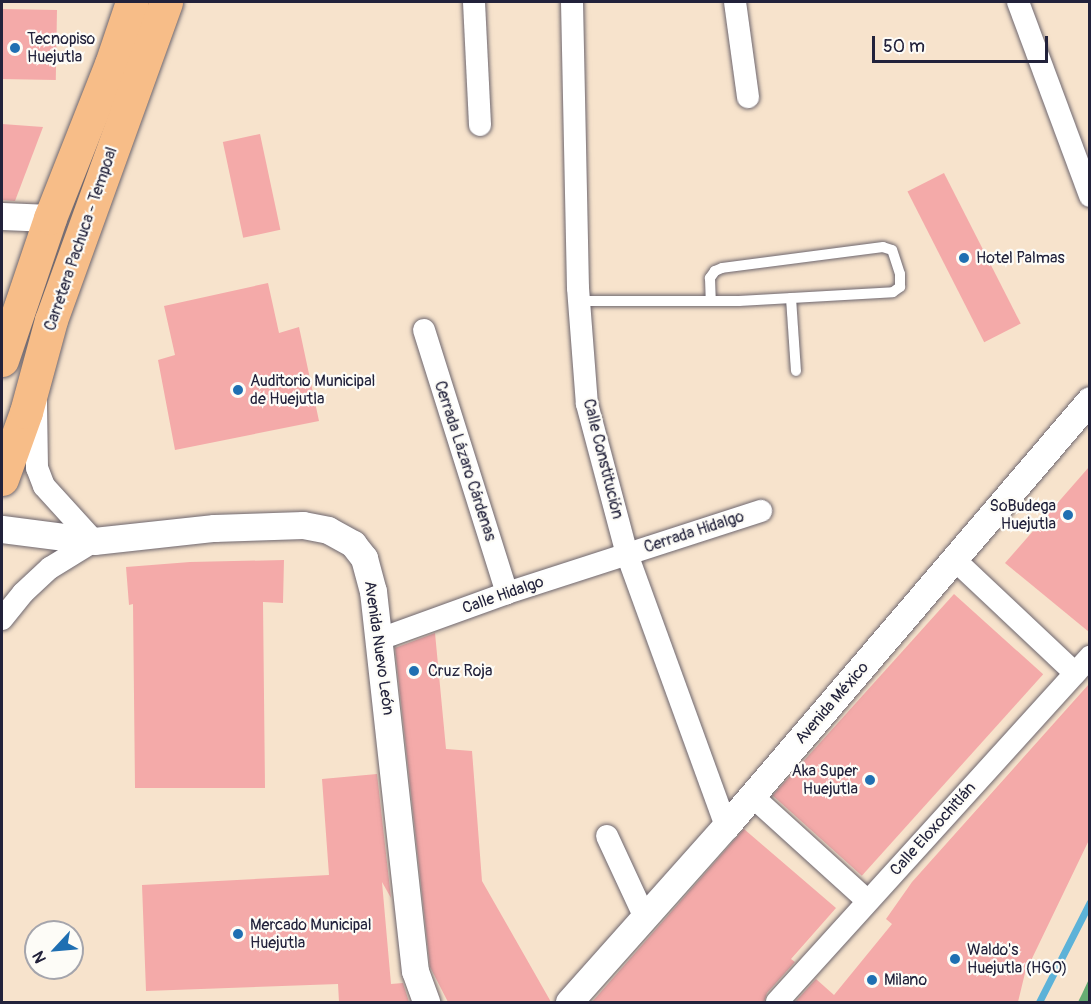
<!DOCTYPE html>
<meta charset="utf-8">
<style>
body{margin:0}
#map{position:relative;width:1091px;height:1004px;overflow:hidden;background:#f7e3cc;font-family:Pangolin,sans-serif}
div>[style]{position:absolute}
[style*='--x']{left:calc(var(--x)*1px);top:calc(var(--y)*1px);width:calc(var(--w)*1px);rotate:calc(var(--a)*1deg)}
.forest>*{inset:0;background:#66ac72}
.stream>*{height:7px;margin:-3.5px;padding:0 3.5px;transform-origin:3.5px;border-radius:3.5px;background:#5cb2d8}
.building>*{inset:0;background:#f4aaa9;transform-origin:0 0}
.roads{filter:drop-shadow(0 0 2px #6d666e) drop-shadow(0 0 2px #6d666e)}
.service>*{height:10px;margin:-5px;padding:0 5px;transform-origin:5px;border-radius:5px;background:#fff}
.minor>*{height:22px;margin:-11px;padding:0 11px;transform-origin:11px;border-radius:11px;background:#fff}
.tertiary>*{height:27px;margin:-13.5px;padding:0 13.5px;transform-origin:13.5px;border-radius:13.5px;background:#fff}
.primary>*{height:33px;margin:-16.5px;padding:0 16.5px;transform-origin:16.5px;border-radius:16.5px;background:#f7bd88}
.dots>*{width:16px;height:16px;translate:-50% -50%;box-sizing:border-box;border:3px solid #fdfcf7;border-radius:50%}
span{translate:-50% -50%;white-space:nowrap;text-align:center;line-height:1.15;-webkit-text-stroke:4.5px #fdfcf7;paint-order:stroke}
.poi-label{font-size:16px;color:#22223b}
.left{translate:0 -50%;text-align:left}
.right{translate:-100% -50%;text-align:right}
.street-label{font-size:16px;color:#22223b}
.frame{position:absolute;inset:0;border:3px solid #22223b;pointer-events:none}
.north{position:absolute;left:24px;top:920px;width:60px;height:60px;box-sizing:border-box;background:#fdfcf7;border:2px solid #a5a5ac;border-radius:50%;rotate:244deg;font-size:16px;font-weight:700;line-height:24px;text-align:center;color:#22223b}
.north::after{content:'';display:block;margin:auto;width:21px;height:27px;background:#1f6fb2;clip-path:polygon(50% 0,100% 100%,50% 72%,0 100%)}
.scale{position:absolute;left:872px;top:36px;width:176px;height:27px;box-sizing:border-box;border:3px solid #22223b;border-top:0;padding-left:8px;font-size:18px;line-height:21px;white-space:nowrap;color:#22223b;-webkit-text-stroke:4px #fdfcf7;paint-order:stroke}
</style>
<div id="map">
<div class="forest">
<div style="clip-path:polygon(1089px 979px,1089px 1002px,1078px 1002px,1082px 994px)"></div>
</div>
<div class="stream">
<div style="--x:1039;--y:1002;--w:112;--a:-63"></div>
</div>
<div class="building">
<div style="left:2px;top:9px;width:55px;height:70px;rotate:1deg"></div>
<div style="clip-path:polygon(2px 124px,43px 127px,15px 201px,2px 200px)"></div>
<div style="left:260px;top:134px;width:98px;height:38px;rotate:78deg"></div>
<div style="left:944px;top:173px;width:169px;height:41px;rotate:63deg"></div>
<div style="clip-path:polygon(268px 283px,279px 333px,299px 327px,319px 421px,175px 450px,158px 360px,175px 355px,164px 306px)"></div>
<div style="clip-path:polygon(1089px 467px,1089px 632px,1005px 563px)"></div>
<div style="clip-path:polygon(284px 560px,283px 603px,263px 602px,265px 788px,135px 788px,133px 604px,129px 605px,126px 567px,190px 562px)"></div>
<div style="left:954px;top:594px;width:120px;height:271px;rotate:42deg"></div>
<div style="clip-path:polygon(435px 633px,446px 749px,472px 751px,482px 881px,551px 1002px,448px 1002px,430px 967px,395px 648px)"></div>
<div style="clip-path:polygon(1089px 684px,1089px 840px,1025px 973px,1018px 1002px,795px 1002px,816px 979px,834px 995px,892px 924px,886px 919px,912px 882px)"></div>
<div style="clip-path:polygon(377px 774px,391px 898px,382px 882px,391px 984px,403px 983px,409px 1002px,339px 1002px,338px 984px,146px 991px,142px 885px,329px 875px,322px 779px)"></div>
<div style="clip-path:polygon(744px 829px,836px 908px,791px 959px,795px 962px,767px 993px,764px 1002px,592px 1002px)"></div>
</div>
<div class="roads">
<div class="service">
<div style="--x:791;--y:298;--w:73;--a:86.1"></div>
<div style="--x:579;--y:301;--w:160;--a:0"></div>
<div style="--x:739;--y:301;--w:154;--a:-3.3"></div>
<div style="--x:893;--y:292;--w:9;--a:-36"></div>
<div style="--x:900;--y:287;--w:13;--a:-90"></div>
<div style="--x:900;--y:274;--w:25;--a:-108"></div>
<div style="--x:892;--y:250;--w:9;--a:-162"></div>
<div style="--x:883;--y:247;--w:162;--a:172.6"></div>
<div style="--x:722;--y:268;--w:8;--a:157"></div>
<div style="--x:715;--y:271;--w:9;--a:126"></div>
<div style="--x:710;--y:278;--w:23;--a:88"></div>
</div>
<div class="minor">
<div style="--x:474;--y:2;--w:123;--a:87.2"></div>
<div style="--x:572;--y:2;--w:286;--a:88.8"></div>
<div style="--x:578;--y:288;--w:116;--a:85.6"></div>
<div style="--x:587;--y:404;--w:155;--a:75.1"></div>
<div style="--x:627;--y:554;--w:289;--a:70"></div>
<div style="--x:735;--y:2;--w:96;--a:82.2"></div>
<div style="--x:1018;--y:2;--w:207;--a:69.6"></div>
<div style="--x:424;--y:330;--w:276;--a:72.5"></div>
<div style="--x:955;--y:560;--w:165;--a:43.3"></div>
<div style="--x:2;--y:619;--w:33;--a:-51"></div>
<div style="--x:23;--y:593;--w:37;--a:-43"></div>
<div style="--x:50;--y:568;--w:52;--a:-31.5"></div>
<div style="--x:94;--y:541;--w:74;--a:-132.3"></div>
<div style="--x:44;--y:486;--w:19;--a:-111"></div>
<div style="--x:37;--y:468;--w:66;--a:-90.9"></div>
<div style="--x:380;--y:639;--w:135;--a:-19.9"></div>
<div style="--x:507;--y:593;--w:267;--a:-17.9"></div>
<div style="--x:752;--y:796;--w:156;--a:42.2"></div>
<div style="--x:607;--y:836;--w:90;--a:65.1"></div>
<div style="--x:777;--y:1002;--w:466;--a:-47.8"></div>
</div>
<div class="tertiary">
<div style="--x:2;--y:216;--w:48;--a:2.4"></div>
<div style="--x:2;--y:529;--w:93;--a:7.4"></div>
<div style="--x:94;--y:541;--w:121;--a:-6.2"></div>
<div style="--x:214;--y:528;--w:89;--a:-1.9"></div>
<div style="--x:303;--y:525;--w:25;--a:11"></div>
<div style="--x:328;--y:530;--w:29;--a:29"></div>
<div style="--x:353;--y:544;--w:18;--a:52"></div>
<div style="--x:364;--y:558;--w:34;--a:75"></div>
<div style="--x:373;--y:591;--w:382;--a:83.7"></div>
<div style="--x:415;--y:971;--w:33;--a:70"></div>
<div style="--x:569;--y:1002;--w:236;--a:-48.3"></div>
<div style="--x:726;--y:826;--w:560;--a:-49.49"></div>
</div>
<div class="primary">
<div style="--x:2;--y:360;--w:150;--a:-71.3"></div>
<div style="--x:50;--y:218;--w:166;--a:-68.4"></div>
<div style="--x:111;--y:64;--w:65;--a:-71.3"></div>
<div style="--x:2;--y:479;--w:71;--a:-70.3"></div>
<div style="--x:26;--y:412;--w:95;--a:-74.8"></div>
<div style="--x:51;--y:320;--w:338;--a:-70.1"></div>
</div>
</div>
<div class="dots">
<div style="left:15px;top:48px;background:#1f6fb2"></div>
<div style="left:964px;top:258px;background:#1f6fb2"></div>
<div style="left:238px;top:390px;background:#1f6fb2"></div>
<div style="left:1068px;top:515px;background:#1f6fb2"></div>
<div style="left:414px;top:671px;background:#1f6fb2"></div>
<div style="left:870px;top:780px;background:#1f6fb2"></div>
<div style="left:238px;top:934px;background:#1f6fb2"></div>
<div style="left:955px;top:959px;background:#1f6fb2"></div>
<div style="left:872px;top:980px;background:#1f6fb2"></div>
</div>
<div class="poi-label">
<span class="left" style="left:27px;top:48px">Tecnopiso<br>Huejutla</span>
<span class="left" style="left:976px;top:258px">Hotel Palmas</span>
<span class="left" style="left:250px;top:390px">Auditorio Municipal<br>de Huejutla</span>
<span class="right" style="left:1056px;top:515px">SoBudega<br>Huejutla</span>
<span class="left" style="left:428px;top:671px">Cruz Roja</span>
<span class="right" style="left:858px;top:780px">Aka Super<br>Huejutla</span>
<span class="left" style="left:250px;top:934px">Mercado Municipal<br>Huejutla</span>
<span class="left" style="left:967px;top:959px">Waldo's<br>Huejutla (HGO)</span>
<span class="left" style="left:884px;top:980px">Milano</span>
</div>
<div class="street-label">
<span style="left:81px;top:239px;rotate:-71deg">Carretera Pachuca - Tempoal</span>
<span style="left:603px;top:459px;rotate:76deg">Calle Constitución</span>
<span style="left:465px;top:461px;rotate:72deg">Cerrada Lázaro Cárdenas</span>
<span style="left:694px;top:532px;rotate:-18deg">Cerrada Hidalgo</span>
<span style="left:503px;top:595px;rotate:-19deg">Calle Hidalgo</span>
<span style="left:379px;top:648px;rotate:82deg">Avenida Nuevo León</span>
<span style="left:832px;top:703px;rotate:-49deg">Avenida México</span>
<span style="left:933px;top:829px;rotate:-48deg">Calle Eloxochitlán</span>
</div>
<div class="frame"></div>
<div class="north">N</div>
<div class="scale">50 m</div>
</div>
